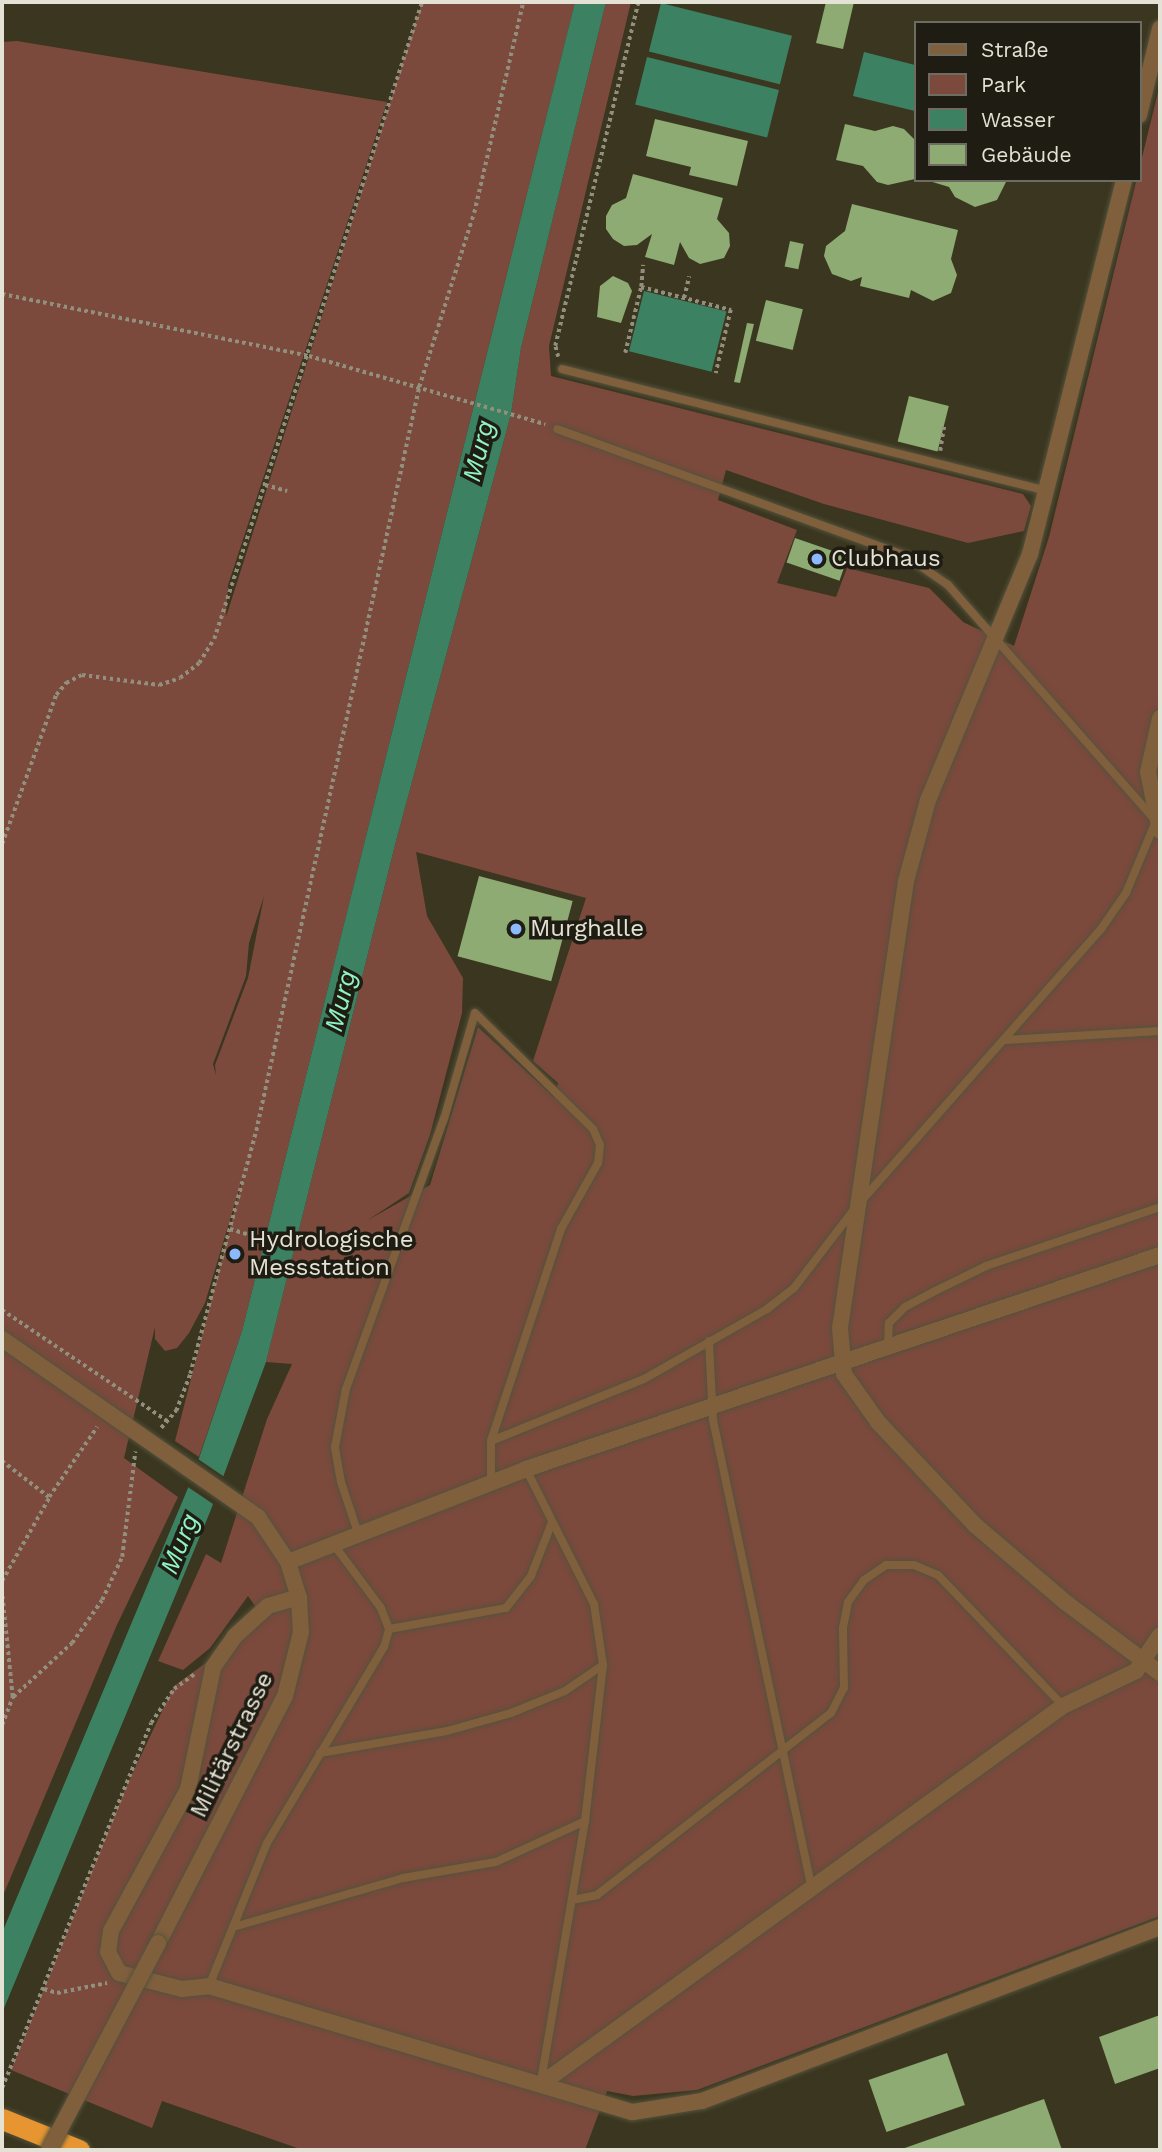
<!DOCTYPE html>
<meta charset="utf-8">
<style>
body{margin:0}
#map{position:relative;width:1162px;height:2152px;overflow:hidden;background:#3a361f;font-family:"Work Sans",sans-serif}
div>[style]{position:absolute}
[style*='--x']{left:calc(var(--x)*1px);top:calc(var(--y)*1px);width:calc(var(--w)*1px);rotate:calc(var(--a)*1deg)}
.green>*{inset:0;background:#7b4a3d}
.water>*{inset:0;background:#3d8163;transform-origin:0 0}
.pier>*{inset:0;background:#3a361f}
.building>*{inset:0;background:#8dab72;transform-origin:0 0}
.path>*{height:3.5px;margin-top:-1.75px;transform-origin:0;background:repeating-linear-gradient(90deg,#928f7c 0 3.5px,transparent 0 7px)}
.roads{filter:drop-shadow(0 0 2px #55523c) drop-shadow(0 0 2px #55523c)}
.lane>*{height:8px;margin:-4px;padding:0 4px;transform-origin:4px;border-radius:4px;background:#805f3d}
.street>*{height:16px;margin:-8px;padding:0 8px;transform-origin:8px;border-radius:8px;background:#805f3d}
.highway>*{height:21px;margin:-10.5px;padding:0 10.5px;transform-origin:10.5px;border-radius:10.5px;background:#e69530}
.bridges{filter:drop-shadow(0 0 2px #55523c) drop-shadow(0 0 2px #55523c)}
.street-bridge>*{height:16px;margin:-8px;padding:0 8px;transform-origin:8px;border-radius:8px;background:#805f3d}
.dots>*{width:19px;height:19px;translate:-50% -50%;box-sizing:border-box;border:4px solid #1f1d13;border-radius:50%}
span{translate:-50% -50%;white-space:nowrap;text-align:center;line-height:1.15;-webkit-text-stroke:7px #1f1d13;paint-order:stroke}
.poi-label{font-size:24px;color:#e4e2d4}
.left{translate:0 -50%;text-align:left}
.street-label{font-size:24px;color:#e4e2d4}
.water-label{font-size:26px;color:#90f4c5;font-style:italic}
.frame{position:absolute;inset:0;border:4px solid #e4e2d4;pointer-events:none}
.legend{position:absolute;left:914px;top:21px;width:228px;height:161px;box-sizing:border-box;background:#1f1d13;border:2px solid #6e6c60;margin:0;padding:9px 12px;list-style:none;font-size:21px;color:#e4e2d4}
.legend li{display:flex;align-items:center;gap:14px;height:35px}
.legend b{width:35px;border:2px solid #6e6c60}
</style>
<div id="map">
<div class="green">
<div style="clip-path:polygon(evenodd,422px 2px,575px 2px,242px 1331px,199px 1457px,175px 1441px,244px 1173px,205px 1303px,189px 1333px,177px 1348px,165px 1351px,155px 1339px,155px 1327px,124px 1458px,178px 1497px,116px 1627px,2px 1898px,2px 42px,17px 41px,387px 102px,228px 585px,226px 617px,422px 2px,264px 896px,248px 978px,215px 1065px,216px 1075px,213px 1064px,246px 976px,249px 943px,264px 896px)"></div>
<div style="clip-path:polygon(evenodd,606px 2px,631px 2px,549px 346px,551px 376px,1023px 494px,1031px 506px,1024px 531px,968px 543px,824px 504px,726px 470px,718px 500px,797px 530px,777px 583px,836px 597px,847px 568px,929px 588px,963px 622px,1014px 646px,1049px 537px,1160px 84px,1160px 1916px,697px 2090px,633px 2096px,607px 2091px,585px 2150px,303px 2150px,162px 2101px,152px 2128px,11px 2070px,126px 1787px,174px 1686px,265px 1620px,248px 1596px,210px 1648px,183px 1670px,158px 1661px,206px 1554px,221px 1563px,267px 1419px,292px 1364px,266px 1362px,395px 845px,511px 414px,521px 348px,606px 2px,416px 852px,586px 898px,533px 1061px,558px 1083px,554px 1097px,478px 1027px,430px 1185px,368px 1220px,409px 1193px,430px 1135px,462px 1013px,463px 978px,427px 916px,416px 852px)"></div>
</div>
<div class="water">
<div style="clip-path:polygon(575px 2px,606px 2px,521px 348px,511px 414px,395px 845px,266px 1362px,210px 1512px,2px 2013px,2px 1933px,193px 1476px,242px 1331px)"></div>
<div style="left:661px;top:3px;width:135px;height:50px;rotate:14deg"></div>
<div style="clip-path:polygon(864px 52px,915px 65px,915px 111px,853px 96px)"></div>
<div style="left:647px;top:57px;width:136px;height:49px;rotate:14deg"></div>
<div style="left:644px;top:291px;width:85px;height:62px;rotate:14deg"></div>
</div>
<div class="pier">
<div style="clip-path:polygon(195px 1457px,226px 1478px,216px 1506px,185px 1485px)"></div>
</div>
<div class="building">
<div style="clip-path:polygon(826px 2px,854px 2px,843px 49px,816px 43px)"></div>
<div style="clip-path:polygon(655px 119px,748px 141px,737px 186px,689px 175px,691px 167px,646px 156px)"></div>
<div style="clip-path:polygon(845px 124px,875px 131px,893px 126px,904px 129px,915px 140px,915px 179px,888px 185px,877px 182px,863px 166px,836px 160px)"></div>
<div style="clip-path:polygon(633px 174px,723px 198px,717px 219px,729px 233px,730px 246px,724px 258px,700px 264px,689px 258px,680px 242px,674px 265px,645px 257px,652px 234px,637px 245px,624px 246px,613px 239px,606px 229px,606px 216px,612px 205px,626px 198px)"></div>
<div style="clip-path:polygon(926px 180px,1007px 180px,997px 200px,975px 207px,955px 197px,949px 187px)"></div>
<div style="clip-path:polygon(852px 204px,958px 230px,951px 259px,957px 275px,951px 293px,933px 301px,911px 290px,909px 298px,860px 286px,862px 277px,851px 281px,832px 274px,824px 256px,826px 246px,845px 231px)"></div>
<div style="left:790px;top:241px;width:14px;height:26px;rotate:12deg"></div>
<div style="clip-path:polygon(613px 276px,628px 283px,632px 291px,621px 323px,597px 317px,600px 286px)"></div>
<div style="left:766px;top:300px;width:38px;height:42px;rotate:14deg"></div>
<div style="clip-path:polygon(747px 323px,754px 324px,740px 383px,734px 382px)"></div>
<div style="left:909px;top:396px;width:41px;height:47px;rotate:14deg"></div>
<div style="left:795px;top:538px;width:56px;height:26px;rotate:19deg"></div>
<div style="left:479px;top:876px;width:97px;height:83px;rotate:15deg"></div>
<div style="left:234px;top:1245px;width:9px;height:17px;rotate:21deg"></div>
<div style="clip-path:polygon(1160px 2015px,1160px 2068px,1115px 2084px,1099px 2037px)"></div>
<div style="left:947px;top:2053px;width:55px;height:83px;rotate:71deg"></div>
<div style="clip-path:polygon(1044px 2099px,1062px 2150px,899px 2150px)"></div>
</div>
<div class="path">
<div style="--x:641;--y:287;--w:22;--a:-85"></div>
<div style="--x:2;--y:294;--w:313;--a:11.4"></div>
<div style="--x:309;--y:356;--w:246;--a:16.1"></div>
<div style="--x:684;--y:298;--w:22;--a:-77"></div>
<div style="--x:625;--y:353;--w:68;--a:-76.4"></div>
<div style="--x:641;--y:287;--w:93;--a:14.3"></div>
<div style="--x:731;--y:310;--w:65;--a:103.4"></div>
<div style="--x:558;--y:357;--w:11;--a:-105"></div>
<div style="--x:555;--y:346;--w:354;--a:-76.4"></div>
<div style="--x:940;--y:451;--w:25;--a:-81"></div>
<div style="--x:265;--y:485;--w:23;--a:15"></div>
<div style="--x:2;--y:844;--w:158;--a:-70.1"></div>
<div style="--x:56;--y:695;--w:16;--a:-50"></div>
<div style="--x:66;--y:683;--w:18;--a:-27"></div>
<div style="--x:82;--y:675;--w:78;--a:7.4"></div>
<div style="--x:159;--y:685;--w:22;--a:-18"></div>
<div style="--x:180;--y:678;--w:24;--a:-38"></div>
<div style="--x:199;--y:663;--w:28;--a:-58"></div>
<div style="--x:214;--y:639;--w:670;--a:-71.92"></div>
<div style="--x:230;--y:1229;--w:34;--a:17"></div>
<div style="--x:2;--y:1310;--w:199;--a:33.9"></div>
<div style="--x:161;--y:1428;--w:23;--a:-49"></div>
<div style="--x:176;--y:1411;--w:40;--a:-69"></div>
<div style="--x:190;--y:1374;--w:252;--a:-74.8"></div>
<div style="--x:256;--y:1131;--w:762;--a:-77.64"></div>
<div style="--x:419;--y:387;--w:182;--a:-72.5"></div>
<div style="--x:474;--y:213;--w:217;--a:-76.9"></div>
<div style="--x:2;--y:1461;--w:59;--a:37.5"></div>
<div style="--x:49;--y:1497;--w:85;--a:-55.6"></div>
<div style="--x:2;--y:1581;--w:95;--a:-60.5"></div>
<div style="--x:2;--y:1589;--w:109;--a:84.2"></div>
<div style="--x:2;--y:1725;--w:30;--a:-69"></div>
<div style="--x:13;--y:1697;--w:80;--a:-42.5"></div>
<div style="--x:72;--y:1643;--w:52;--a:-55.1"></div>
<div style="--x:102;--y:1600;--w:47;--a:-65.1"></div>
<div style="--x:122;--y:1557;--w:106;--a:-82.9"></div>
<div style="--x:44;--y:1989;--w:14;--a:17"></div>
<div style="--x:57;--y:1993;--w:51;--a:-11.3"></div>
<div style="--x:2;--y:2088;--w:394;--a:-67.8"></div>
<div style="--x:151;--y:1723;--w:41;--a:-55.9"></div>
<div style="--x:174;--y:1689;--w:26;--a:-36"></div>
</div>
<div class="roads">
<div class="lane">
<div style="--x:562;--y:369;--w:500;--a:14.12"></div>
<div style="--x:1005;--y:1040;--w:155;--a:-3.3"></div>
<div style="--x:709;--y:1341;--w:79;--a:87.1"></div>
<div style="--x:713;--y:1420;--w:479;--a:78.1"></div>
<div style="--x:888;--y:1346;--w:23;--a:-88"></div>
<div style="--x:889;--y:1323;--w:23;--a:-45"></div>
<div style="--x:905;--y:1307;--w:32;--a:-28"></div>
<div style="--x:933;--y:1292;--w:59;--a:-26.1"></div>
<div style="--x:986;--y:1266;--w:184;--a:-18.7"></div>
<div style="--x:526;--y:1469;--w:151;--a:63.3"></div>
<div style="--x:594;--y:1604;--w:62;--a:81.6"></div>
<div style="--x:603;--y:1665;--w:157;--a:96.6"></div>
<div style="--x:585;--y:1821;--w:264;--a:99.6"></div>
<div style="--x:491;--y:1482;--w:41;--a:-90"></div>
<div style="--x:491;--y:1441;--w:165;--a:-22.1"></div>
<div style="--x:644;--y:1379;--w:142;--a:-29.6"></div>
<div style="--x:767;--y:1309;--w:34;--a:-38"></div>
<div style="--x:794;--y:1288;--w:102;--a:-52.6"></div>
<div style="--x:856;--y:1207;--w:371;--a:-48.6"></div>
<div style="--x:1101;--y:929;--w:44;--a:-55.2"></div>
<div style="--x:1126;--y:893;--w:78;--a:-67.4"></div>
<div style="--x:1156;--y:821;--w:315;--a:-131.4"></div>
<div style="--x:948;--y:585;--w:51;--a:-145.4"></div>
<div style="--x:906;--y:556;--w:371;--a:-160"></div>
<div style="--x:359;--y:1536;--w:57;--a:-108.4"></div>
<div style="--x:341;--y:1482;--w:36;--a:-100"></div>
<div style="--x:335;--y:1447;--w:59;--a:-79.3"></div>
<div style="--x:346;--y:1389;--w:287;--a:-70.1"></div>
<div style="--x:444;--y:1119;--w:110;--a:-73.7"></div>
<div style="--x:475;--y:1013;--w:165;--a:44.5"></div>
<div style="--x:593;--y:1129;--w:17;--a:66"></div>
<div style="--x:600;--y:1145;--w:18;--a:96"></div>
<div style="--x:598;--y:1163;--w:76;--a:119.3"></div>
<div style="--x:561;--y:1229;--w:223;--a:108.3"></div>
<div style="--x:389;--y:1629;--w:119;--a:-10.2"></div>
<div style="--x:506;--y:1608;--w:41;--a:-52"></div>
<div style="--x:531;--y:1576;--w:58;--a:-68.7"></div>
<div style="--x:320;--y:1753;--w:129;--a:-9.8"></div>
<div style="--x:447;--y:1731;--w:66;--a:-15.7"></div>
<div style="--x:511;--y:1713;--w:58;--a:-22.2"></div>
<div style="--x:565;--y:1691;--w:46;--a:-34.4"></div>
<div style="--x:572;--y:1900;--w:25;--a:-11"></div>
<div style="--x:597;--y:1895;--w:296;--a:-37.9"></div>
<div style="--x:831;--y:1713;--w:28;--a:-63"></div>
<div style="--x:844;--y:1688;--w:60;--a:-91"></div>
<div style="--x:843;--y:1628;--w:26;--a:-79"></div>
<div style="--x:848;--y:1602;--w:27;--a:-54"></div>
<div style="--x:864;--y:1580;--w:27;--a:-34"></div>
<div style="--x:886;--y:1565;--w:28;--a:0"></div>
<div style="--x:914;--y:1565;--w:26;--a:23"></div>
<div style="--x:938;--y:1575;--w:181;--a:46.3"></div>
<div style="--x:237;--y:1926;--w:173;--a:-16.1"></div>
<div style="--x:403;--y:1878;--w:94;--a:-9.8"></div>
<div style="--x:496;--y:1862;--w:98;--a:-24.7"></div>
<div style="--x:209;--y:1986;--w:154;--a:-67.9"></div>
<div style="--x:267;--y:1843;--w:228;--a:-59.2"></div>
<div style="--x:384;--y:1647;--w:19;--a:-74"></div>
<div style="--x:389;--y:1629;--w:22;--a:-111"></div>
<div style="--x:381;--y:1608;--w:79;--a:-126.7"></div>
</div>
<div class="street">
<div style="--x:1139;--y:115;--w:89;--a:-76.3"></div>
<div style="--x:1124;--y:180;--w:386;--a:104.1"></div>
<div style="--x:1030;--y:554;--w:266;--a:112.5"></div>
<div style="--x:928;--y:800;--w:84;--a:105.2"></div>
<div style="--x:906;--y:881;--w:452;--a:98.4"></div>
<div style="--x:840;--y:1328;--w:46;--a:85"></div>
<div style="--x:844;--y:1374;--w:59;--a:54.7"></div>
<div style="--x:878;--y:1422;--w:141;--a:46.7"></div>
<div style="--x:975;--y:1525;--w:118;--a:40.5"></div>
<div style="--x:1065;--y:1602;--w:119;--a:36.8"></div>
<div style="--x:1160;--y:718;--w:55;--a:102.5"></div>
<div style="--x:1148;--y:772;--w:60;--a:78.5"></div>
<div style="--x:2;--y:1339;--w:312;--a:34.8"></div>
<div style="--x:258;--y:1517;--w:54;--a:56.3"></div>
<div style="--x:288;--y:1562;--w:37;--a:73"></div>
<div style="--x:299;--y:1597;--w:35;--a:87"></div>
<div style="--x:301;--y:1632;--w:66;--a:104"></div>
<div style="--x:285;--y:1696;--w:278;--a:117.2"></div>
<div style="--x:288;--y:1562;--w:256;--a:-21.3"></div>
<div style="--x:526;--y:1469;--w:669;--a:-18.65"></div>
<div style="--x:299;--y:1597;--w:32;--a:164"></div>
<div style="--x:268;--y:1606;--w:45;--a:137.7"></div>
<div style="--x:235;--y:1636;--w:39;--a:125"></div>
<div style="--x:213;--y:1668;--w:124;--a:101.7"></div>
<div style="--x:188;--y:1789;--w:162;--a:118.5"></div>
<div style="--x:111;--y:1931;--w:21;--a:98"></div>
<div style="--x:108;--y:1952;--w:24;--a:62"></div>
<div style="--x:119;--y:1973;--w:65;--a:14.3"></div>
<div style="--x:182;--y:1989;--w:27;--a:-6"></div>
<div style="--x:209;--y:1986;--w:442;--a:16.6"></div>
<div style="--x:633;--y:2112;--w:70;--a:-9.1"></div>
<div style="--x:702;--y:2101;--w:490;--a:-20.8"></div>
<div style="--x:541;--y:2084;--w:644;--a:-35.91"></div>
<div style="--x:1063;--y:1706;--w:81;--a:-25.6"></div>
<div style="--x:1136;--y:1671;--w:43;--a:-56.3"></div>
</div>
<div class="highway">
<div style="--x:2;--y:2119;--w:83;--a:21.9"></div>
</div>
</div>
<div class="bridges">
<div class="street-bridge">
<div style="--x:49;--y:2150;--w:234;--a:-62.2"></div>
</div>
</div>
<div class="dots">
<div style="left:817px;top:559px;background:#8bb9fc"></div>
<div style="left:516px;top:929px;background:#8bb9fc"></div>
<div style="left:235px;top:1254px;background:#8bb9fc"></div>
</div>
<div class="poi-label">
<span class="left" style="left:831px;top:559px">Clubhaus</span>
<span class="left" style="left:530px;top:929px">Murghalle</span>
<span class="left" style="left:249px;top:1254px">Hydrologische<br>Messstation</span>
</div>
<div class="street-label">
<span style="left:232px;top:1745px;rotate:-64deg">Militärstrasse</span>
</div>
<div class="water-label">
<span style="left:479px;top:451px;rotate:-76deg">Murg</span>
<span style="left:341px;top:1001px;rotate:-76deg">Murg</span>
<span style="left:180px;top:1544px;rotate:-68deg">Murg</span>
</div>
<div class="frame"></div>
<ul class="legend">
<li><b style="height:9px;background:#805f3d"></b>Straße</li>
<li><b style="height:19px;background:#7b4a3d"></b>Park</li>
<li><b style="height:19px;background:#3d8163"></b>Wasser</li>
<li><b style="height:19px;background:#8dab72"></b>Gebäude</li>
</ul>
</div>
